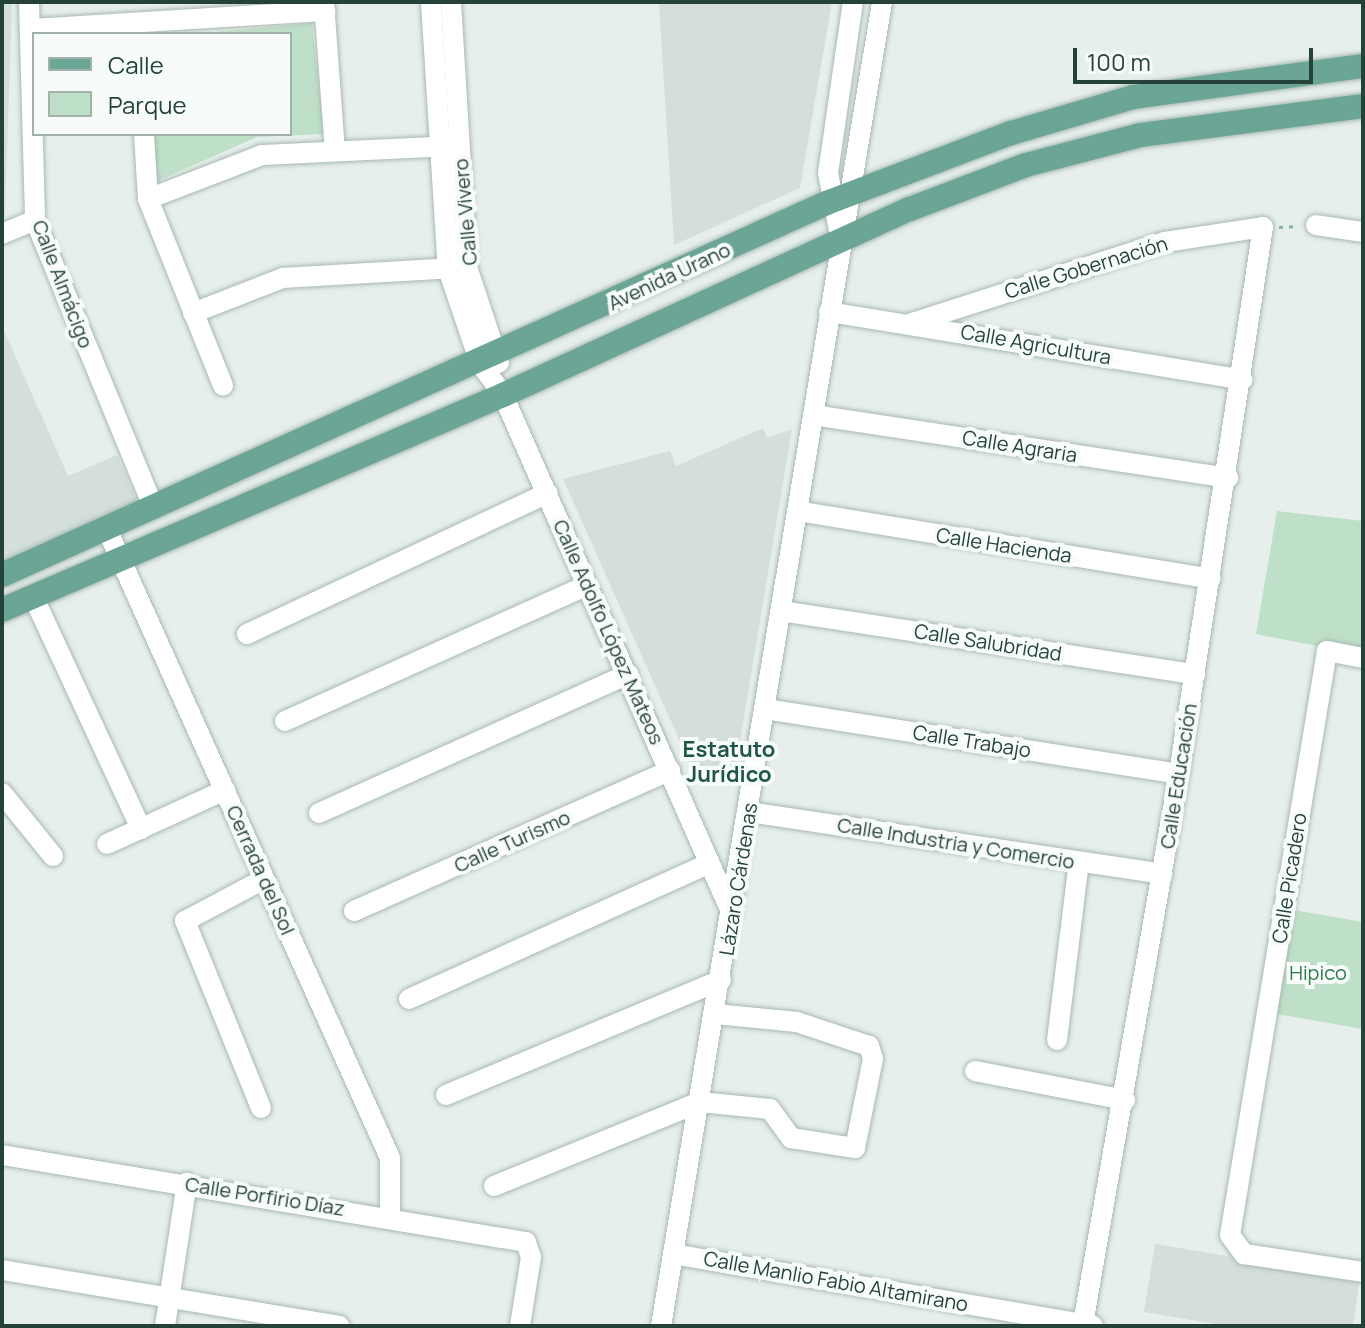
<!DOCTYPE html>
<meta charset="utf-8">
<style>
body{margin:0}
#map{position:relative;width:1365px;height:1328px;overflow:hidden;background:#e6efeb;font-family:Manrope,sans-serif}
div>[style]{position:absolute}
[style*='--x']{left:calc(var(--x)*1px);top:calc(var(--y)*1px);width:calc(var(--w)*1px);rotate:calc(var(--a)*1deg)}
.built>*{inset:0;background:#d4dfda}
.green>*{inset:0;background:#bfe0c8}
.path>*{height:3px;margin-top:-1.5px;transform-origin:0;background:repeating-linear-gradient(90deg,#86b3a5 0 4px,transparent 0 10px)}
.roads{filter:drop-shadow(0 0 2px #a8b8b2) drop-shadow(0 0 2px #a8b8b2)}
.minor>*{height:20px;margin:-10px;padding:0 10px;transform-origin:10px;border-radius:10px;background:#fff}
.major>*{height:24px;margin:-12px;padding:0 12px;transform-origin:12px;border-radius:12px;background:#6aa596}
span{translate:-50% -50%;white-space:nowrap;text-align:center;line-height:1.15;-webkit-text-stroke:8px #f7fbf9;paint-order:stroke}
.street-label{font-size:20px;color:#24423a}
.park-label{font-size:20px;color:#2d7a4b}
.neighbourhood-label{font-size:22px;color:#1f5548;font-weight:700}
.frame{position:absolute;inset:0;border:4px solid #24423a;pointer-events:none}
.legend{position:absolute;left:32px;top:32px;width:260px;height:104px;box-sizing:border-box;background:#f7fbf9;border:2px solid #a3b1ad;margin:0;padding:10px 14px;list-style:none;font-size:24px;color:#24423a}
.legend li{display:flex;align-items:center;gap:16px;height:40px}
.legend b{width:40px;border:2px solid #a3b1ad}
.scale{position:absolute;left:1073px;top:48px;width:240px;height:36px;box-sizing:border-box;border:4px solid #24423a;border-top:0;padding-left:10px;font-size:24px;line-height:28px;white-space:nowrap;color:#24423a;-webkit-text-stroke:6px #f7fbf9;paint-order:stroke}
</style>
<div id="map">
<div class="built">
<div style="clip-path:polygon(2px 2px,12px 2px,4px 242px,2px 242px)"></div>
<div style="clip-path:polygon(659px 2px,832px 2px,800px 188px,674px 245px)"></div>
<div style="clip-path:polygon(2px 326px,68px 476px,117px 455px,137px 500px,2px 562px)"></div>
<div style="clip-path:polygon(763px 428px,767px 438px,792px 429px,736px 765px,698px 782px,563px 479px,670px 451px,676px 466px)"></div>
<div style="clip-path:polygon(1155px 1244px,1360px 1278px,1353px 1326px,1227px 1326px,1144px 1312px)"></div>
</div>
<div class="green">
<div style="clip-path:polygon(312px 23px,324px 134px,257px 137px,155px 182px,153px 134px,290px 134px,290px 34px,194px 34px)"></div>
<div style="clip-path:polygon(1277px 511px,1363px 521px,1363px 655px,1256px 634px)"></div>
<div style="clip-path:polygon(1283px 908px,1363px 922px,1363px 1029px,1265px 1012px)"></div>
</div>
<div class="path">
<div style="--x:1279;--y:227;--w:20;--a:-3"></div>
</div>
<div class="roads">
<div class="minor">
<div style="--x:29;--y:2;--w:218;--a:88.4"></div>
<div style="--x:35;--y:220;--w:309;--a:67.6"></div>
<div style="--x:324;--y:2;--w:149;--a:85.8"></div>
<div style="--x:431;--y:2;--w:268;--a:86.4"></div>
<div style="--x:448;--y:269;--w:99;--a:71.2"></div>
<div style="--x:480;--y:363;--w:39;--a:54"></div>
<div style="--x:503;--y:395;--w:567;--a:66.19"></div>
<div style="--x:451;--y:2;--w:265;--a:86.5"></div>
<div style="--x:467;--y:267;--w:101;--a:71.6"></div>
<div style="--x:30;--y:29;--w:296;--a:-3.5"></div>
<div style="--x:144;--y:134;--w:65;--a:86.5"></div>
<div style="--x:148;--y:199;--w:201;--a:68.1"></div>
<div style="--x:148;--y:199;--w:122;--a:-21.1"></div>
<div style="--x:262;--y:155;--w:189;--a:-2.7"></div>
<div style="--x:1316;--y:225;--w:48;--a:8.5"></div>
<div style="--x:2;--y:234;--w:36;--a:-23"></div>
<div style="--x:841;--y:241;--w:69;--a:-100.8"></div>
<div style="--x:828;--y:173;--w:173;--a:-81.7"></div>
<div style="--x:829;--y:312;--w:419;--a:9.3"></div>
<div style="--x:193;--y:313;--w:97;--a:-21.3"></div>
<div style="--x:283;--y:278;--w:175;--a:-3.3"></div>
<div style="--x:912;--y:323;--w:266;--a:-17.8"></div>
<div style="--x:1165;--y:242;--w:99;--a:-8.7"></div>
<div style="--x:1263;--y:227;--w:553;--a:98.73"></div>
<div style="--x:1179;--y:774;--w:558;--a:99.9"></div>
<div style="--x:813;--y:415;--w:420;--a:8.6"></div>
<div style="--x:797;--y:511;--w:419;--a:9.3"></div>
<div style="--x:106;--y:527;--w:692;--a:65.77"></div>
<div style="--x:390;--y:1158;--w:59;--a:90"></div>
<div style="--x:33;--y:596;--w:257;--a:65.1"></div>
<div style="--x:781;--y:611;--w:419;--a:8.7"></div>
<div style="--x:247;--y:634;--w:332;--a:-25.1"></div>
<div style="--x:1363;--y:658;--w:37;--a:-169"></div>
<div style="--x:1327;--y:651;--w:592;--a:99.43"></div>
<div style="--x:1230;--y:1235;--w:24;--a:54"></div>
<div style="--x:1244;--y:1254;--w:120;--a:8.6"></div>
<div style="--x:765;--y:709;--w:419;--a:8.9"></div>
<div style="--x:285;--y:721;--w:331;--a:-24.2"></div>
<div style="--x:2;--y:793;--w:81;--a:51"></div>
<div style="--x:749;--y:812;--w:418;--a:8.5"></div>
<div style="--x:319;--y:813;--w:339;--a:-24.2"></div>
<div style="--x:107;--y:844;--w:130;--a:-24.6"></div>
<div style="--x:354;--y:911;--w:346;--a:-24"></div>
<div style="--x:409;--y:999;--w:330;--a:-24.3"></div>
<div style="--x:1057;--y:1040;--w:179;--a:-83"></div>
<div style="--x:975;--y:1071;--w:153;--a:10.9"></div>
<div style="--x:446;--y:1095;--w:298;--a:-22.7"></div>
<div style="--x:261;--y:1108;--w:202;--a:-112.1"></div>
<div style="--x:185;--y:921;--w:89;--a:-28"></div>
<div style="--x:2;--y:1155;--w:531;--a:9.43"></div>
<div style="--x:526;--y:1242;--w:16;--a:72"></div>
<div style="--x:531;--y:1257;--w:70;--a:99.1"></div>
<div style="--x:494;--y:1186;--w:222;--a:-22.2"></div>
<div style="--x:700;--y:1102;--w:70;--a:5.7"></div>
<div style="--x:770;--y:1109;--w:36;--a:54"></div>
<div style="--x:791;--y:1138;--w:65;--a:8.9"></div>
<div style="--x:855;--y:1148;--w:91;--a:-78.6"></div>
<div style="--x:873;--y:1059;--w:14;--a:-107"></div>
<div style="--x:869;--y:1046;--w:76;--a:-161.6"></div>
<div style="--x:797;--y:1022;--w:82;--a:-174.4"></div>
<div style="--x:673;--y:1254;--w:426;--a:9.7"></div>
<div style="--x:2;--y:1270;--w:342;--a:9.4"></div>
<div style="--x:165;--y:1326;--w:145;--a:-81.3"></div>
<div style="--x:661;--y:1326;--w:1342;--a:-80.52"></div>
</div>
<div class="major">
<div style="--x:2;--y:575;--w:907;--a:-24.28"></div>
<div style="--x:829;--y:202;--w:195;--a:-20.8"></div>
<div style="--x:1011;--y:133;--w:127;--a:-16.4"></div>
<div style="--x:1133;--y:97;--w:232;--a:-7.7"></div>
<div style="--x:2;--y:610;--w:545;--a:-23.23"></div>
<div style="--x:503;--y:395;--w:447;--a:-24.6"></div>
<div style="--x:910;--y:209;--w:124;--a:-20.8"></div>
<div style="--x:1026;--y:165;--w:118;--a:-14.7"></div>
<div style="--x:1140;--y:135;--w:225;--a:-7.4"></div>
</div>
</div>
<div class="street-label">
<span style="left:465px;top:212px;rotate:-95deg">Calle Vivero</span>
<span style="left:1086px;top:267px;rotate:-17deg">Calle Gobernación</span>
<span style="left:669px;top:276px;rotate:-25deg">Avenida Urano</span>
<span style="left:63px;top:284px;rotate:69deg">Calle Almácigo</span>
<span style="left:1036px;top:344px;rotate:10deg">Calle Agricultura</span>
<span style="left:1020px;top:446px;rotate:9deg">Calle Agraria</span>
<span style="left:1004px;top:545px;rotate:9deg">Calle Hacienda</span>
<span style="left:609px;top:632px;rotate:66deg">Calle Adolfo López Mateos</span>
<span style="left:988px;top:642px;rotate:9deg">Calle Salubridad</span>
<span style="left:972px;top:741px;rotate:9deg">Calle Trabajo</span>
<span style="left:1178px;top:776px;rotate:-81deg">Calle Educación</span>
<span style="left:512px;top:841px;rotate:-24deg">Calle Turismo</span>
<span style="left:956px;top:843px;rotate:9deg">Calle Industria y Comercio</span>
<span style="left:261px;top:870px;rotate:66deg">Cerrada del Sol</span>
<span style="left:1289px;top:878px;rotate:-81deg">Calle Picadero</span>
<span style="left:738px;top:879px;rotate:-81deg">Lázaro Cárdenas</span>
<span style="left:265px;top:1196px;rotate:9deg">Calle Porfirio Díaz</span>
<span style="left:836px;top:1281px;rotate:10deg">Calle Manlio Fabio Altamirano</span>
</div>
<div class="park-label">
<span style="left:1318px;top:972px">Hipico</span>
</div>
<div class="neighbourhood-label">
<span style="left:729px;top:762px">Estatuto<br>Jurídico</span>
</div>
<div class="frame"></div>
<ul class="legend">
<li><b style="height:10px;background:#6aa596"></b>Calle</li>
<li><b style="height:22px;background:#bfe0c8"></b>Parque</li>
</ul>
<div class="scale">100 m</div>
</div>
